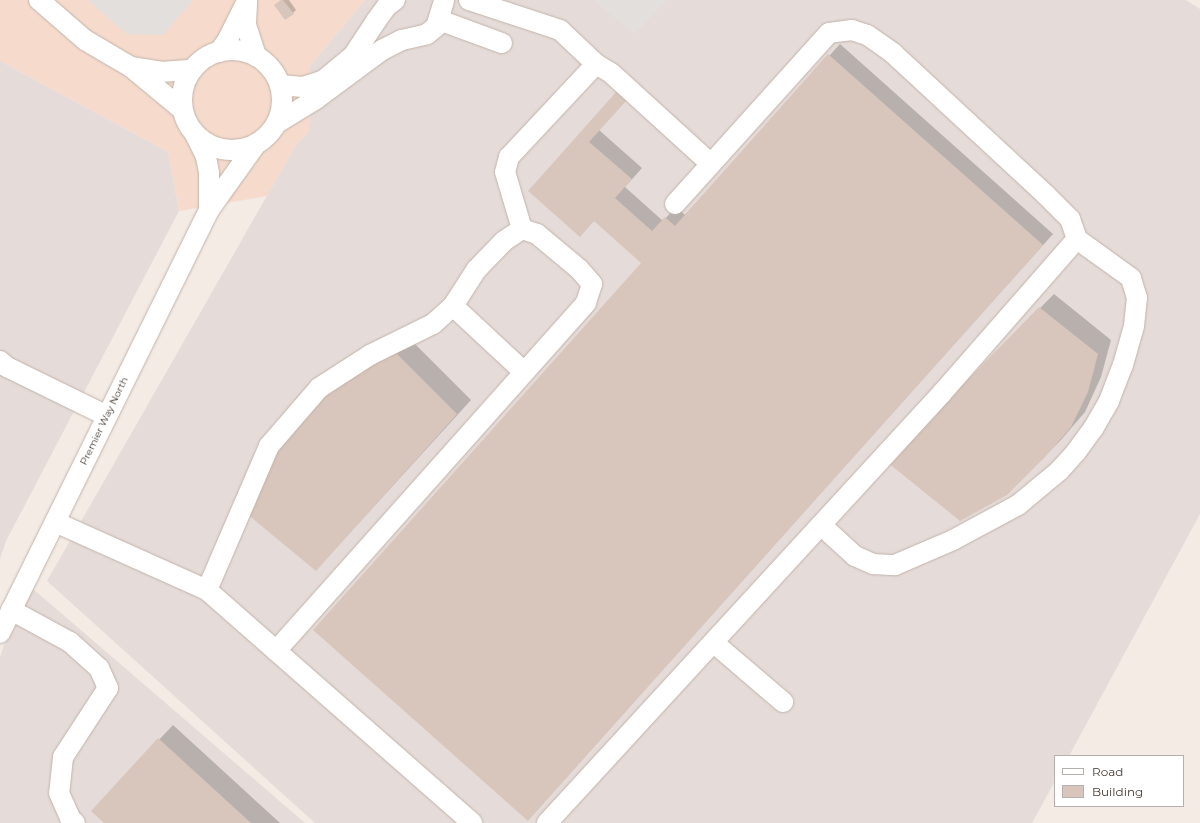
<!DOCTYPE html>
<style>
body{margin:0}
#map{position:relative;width:1200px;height:823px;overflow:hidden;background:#f3ebe4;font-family:Montserrat,sans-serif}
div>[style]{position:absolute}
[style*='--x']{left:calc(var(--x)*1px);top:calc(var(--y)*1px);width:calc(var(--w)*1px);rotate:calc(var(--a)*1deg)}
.commercial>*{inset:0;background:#f6dbcd}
.industrial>*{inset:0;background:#e5dcd9}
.parking>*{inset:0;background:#e3dfdc}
.shadow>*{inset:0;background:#0003}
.building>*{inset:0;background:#d8c6bc}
.roads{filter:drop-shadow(0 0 1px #c2b3a9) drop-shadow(0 0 1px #c2b3a9)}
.minor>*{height:20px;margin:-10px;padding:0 10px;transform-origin:10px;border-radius:10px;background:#fff}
.minor>.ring{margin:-10px;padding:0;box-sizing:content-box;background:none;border:20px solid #fff;border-radius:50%}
span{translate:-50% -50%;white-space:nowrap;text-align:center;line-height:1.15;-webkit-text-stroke:4px #fff;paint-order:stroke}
.street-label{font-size:10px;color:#453a33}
.legend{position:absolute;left:1054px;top:755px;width:130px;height:52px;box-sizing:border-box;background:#fff;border:1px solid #b5b0ad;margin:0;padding:5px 7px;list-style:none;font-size:12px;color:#453a33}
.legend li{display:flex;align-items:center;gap:8px;height:20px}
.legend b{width:20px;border:1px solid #b5b0ad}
</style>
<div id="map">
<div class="commercial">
<div style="clip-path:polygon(0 0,365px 0,310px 66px,309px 131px,296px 145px,267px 196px,179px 211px,168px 152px,0 61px)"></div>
</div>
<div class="industrial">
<div style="clip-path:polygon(365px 0,1186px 0,1200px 9px,1200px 514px,1069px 756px,1055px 756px,1055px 781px,1032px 823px,315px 823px,47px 581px,296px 145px,309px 131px,310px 66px)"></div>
<div style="clip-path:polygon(0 61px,168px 152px,179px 211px,6px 541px,0 559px)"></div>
<div style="clip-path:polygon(25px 582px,305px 823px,0 823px,0 657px)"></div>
</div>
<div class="parking">
<div style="clip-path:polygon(88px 0,193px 0,163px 35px,127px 34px)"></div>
<div style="clip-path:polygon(594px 0,667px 0,634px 34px)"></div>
</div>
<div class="shadow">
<div style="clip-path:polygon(281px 0,289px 0,296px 10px,293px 13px)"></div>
<div style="clip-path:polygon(840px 44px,1053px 234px,538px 809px,643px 263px,595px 220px,590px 225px,529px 191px,599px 130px,642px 168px,625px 187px,663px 221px,676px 207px,685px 215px)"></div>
<div style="clip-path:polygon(1054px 294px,1111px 340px,1101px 377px,1085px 412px,1060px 441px,1006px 494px,888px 462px)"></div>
<div style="clip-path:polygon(411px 340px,471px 400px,316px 570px,329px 389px)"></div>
<div style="clip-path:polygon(173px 725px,280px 823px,105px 823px,92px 811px)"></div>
</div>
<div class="building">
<div style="clip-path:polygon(281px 0,283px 0,294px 14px,285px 20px,274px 5px)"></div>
<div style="clip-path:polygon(828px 54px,1043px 245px,528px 821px,313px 630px,641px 263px,594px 221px,580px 237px,528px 191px,617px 91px,627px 100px,589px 142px,632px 179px,615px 198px,652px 231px,665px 217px,675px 226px)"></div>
<div style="clip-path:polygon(1039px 307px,1098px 354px,1088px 392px,1071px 427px,1046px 456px,1007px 495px,960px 521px,887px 462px)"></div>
<div style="clip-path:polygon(396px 353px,457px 414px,316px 571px,246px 513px,270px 455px,314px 403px,353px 374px)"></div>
<div style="clip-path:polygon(158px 738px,251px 823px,104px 823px,91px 811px)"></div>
</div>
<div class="roads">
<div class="minor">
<div style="--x:39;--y:0;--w:61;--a:41"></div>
<div style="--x:85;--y:40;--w:53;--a:30.4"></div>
<div style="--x:131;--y:67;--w:67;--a:39.6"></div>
<div style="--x:469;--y:0;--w:96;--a:18.2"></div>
<div style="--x:560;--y:30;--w:50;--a:43.4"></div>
<div style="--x:247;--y:4;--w:21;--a:93"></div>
<div style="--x:246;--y:25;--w:33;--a:72"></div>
<div style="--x:439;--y:20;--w:67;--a:20.1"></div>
<div class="ring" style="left:182px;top:50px;width:80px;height:80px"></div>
<div style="--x:219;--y:52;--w:14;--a:-54"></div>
<div style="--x:227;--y:41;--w:45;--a:-63.4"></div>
<div style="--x:131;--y:67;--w:30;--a:9"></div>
<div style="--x:161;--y:72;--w:31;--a:-4"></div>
<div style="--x:280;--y:85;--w:23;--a:5"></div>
<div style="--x:303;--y:87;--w:22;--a:-18"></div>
<div style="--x:324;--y:80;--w:38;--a:-40"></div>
<div style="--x:353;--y:56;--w:42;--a:-56.7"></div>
<div style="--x:376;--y:21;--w:19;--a:-54"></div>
<div style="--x:387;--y:6;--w:10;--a:-37"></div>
<div style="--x:277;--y:123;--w:46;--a:-31.6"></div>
<div style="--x:316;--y:99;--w:82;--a:-36.6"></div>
<div style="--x:382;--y:50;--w:22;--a:-27"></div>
<div style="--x:402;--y:40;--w:26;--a:-13"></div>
<div style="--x:427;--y:34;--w:11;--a:-38"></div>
<div style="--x:436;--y:27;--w:28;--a:-73"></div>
<div style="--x:195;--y:134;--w:25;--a:64"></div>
<div style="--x:206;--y:157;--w:16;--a:79"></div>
<div style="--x:209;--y:173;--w:37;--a:90"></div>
<div style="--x:522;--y:229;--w:59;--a:-106.6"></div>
<div style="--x:505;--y:172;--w:16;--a:-75"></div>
<div style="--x:509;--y:157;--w:127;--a:-46.9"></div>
<div style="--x:596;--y:64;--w:17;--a:31"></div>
<div style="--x:611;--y:73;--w:135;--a:42.3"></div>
<div style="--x:453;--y:306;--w:97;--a:42.9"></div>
<div style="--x:0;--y:361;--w:9;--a:41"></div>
<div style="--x:7;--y:367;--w:111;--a:26.1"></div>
<div style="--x:55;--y:522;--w:167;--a:24.1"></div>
<div style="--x:207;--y:590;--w:353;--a:41.3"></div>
<div style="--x:821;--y:525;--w:46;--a:42.4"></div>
<div style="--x:855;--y:556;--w:20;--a:24"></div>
<div style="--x:873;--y:564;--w:22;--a:3"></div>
<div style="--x:895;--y:565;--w:63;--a:-23.3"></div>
<div style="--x:953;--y:540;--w:74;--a:-28.3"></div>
<div style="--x:1018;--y:505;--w:53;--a:-39.7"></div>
<div style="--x:1059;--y:471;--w:25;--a:-48"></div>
<div style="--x:1076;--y:452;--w:29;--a:-54"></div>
<div style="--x:1093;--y:429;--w:32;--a:-60"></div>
<div style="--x:1109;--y:401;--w:39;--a:-69"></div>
<div style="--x:1123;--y:365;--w:41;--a:-74.2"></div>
<div style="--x:1134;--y:326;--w:28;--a:-84"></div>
<div style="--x:1137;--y:298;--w:21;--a:-107"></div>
<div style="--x:1131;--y:278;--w:67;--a:-144.2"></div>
<div style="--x:207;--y:590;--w:157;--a:-66.7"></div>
<div style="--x:269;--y:446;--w:77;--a:-49.2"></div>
<div style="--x:319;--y:388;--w:61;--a:-32.9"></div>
<div style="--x:370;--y:355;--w:70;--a:-26.2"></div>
<div style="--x:433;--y:324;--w:27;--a:-42"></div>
<div style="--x:453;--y:306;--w:43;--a:-57.4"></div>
<div style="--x:476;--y:270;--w:40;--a:-46"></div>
<div style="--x:504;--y:241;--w:22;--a:-34"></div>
<div style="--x:522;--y:229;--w:16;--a:18"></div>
<div style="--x:537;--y:234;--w:55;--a:39.8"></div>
<div style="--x:579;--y:269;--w:20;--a:49"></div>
<div style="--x:592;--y:284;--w:20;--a:108"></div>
<div style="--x:586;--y:303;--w:466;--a:131.7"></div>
<div style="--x:11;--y:610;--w:67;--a:28.5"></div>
<div style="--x:70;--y:642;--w:39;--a:42"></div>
<div style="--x:99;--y:668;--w:22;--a:66"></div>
<div style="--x:108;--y:688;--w:82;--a:123.1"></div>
<div style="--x:63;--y:757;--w:36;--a:96"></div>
<div style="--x:59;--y:793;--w:27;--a:66"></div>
<div style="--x:70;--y:818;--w:7;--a:45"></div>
<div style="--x:0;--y:633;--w:472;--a:-63.7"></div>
<div style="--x:209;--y:210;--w:81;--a:-54.5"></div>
<div style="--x:714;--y:643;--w:91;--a:40.5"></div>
<div style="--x:547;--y:823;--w:584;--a:-47.43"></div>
<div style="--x:942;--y:393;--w:205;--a:-48.8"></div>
<div style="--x:1077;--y:239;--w:21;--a:-109"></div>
<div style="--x:1070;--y:219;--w:35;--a:-135"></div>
<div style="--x:1045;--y:194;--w:207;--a:-137.2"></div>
<div style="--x:893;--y:53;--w:32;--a:-145"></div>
<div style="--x:867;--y:35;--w:16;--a:-162"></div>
<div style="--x:852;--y:30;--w:23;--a:173"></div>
<div style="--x:829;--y:33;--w:230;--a:132"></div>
</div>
</div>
<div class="street-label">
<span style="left:104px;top:421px;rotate:-64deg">Premier Way North</span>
</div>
<ul class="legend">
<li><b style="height:5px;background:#fff"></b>Road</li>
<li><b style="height:11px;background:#d8c6bc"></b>Building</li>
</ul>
</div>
